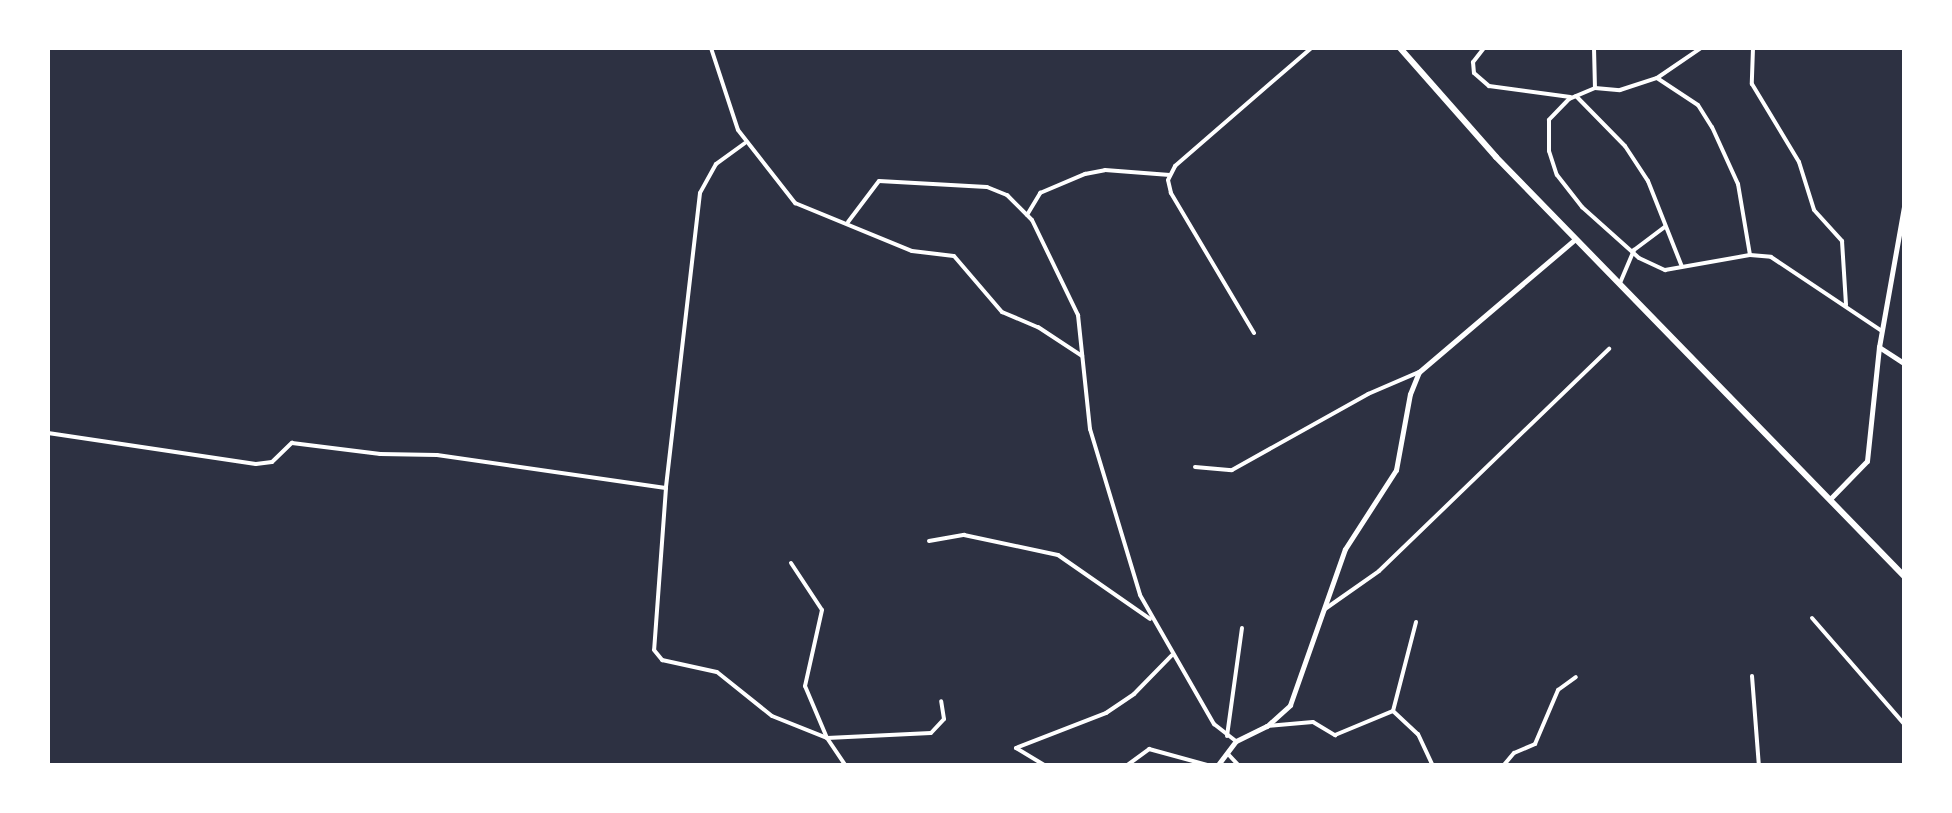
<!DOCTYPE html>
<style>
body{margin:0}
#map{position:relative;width:1952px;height:813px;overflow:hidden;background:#2d3142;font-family:"Open Sans",sans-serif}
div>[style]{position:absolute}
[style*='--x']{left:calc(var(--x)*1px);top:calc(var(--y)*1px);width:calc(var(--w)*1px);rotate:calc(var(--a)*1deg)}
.minor>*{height:4px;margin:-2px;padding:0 2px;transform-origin:2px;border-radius:2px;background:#fff}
.tertiary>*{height:5px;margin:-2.5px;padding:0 2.5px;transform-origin:2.5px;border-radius:2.5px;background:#fff}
.primary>*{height:6px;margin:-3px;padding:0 3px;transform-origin:3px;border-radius:3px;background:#fff}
span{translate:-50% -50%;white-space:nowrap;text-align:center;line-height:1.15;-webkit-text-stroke:8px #fff;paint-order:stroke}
.frame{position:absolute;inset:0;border:50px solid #fff;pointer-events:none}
</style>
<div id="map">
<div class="minor">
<div style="--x:711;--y:48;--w:86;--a:71.8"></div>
<div style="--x:738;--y:130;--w:93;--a:52"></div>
<div style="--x:795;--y:203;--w:126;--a:22.3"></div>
<div style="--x:912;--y:251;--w:42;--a:6.8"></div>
<div style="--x:954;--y:256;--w:74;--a:49.4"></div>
<div style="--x:1002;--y:312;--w:39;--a:23"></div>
<div style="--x:1038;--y:327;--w:53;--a:33.4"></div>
<div style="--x:1484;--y:48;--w:18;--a:128"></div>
<div style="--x:1473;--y:62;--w:11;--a:85"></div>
<div style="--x:1474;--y:73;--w:20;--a:41"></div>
<div style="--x:1489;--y:86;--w:82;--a:7.7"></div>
<div style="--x:1594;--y:48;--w:40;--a:88.6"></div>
<div style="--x:1595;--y:88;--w:25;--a:5"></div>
<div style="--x:1620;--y:90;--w:39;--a:-18"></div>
<div style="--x:1657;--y:78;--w:53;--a:-34.3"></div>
<div style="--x:1753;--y:48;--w:36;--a:92"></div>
<div style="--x:1752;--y:84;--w:91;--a:58.9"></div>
<div style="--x:1799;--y:162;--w:50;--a:72.6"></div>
<div style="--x:1814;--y:210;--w:42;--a:47.9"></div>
<div style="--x:1842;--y:241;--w:64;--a:86.4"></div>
<div style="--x:1657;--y:78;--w:49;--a:33.4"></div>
<div style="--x:1698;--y:105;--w:26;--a:58"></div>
<div style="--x:1712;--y:127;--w:63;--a:65.5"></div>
<div style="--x:1738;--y:184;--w:72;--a:80.4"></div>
<div style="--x:1595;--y:88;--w:28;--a:157"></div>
<div style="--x:1569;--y:99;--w:29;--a:134"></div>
<div style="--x:1549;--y:120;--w:31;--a:90"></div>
<div style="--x:1549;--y:151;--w:25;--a:72"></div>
<div style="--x:1557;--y:175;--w:41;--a:52"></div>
<div style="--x:1582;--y:207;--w:76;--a:41.8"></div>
<div style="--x:1639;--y:258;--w:29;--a:25"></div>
<div style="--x:1665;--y:270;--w:86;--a:-10"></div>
<div style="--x:1750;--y:255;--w:21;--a:5"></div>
<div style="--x:1771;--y:257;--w:133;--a:33.7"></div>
<div style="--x:1576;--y:96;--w:70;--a:45.6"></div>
<div style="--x:1625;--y:146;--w:42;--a:56.7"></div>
<div style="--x:1648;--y:181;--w:92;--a:68.4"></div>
<div style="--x:745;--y:143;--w:36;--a:144"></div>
<div style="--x:716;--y:164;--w:33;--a:119"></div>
<div style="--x:700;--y:193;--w:297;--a:96.6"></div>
<div style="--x:666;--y:488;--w:162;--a:94.2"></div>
<div style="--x:654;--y:650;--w:13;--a:51"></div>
<div style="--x:662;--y:660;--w:56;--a:12.3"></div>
<div style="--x:717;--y:672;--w:70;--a:38.7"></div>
<div style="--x:772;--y:716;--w:59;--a:21.8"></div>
<div style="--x:827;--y:738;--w:104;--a:-2.8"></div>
<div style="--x:931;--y:733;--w:19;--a:-47"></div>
<div style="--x:944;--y:719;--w:18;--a:-99"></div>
<div style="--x:1027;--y:215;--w:26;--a:-59"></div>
<div style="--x:1040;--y:193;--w:49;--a:-22.9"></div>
<div style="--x:1085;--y:174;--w:20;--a:-11"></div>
<div style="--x:1105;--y:170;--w:65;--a:4.4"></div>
<div style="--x:848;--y:222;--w:51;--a:-52.9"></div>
<div style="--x:879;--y:181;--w:108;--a:3.2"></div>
<div style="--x:987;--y:187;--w:22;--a:22"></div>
<div style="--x:1007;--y:195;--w:35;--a:45"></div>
<div style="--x:1032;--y:220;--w:106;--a:64.2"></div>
<div style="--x:1078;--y:315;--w:115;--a:84"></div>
<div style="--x:1090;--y:429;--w:173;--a:73.2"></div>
<div style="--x:1140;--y:595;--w:149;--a:60.2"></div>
<div style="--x:1214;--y:724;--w:28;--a:38"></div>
<div style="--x:1620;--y:283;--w:36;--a:-67"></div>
<div style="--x:1634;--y:250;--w:39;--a:-37"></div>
<div style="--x:1254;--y:333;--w:163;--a:-120.7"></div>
<div style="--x:1171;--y:193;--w:13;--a:-103"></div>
<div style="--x:1168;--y:180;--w:16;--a:-63"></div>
<div style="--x:1175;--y:166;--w:180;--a:-40.9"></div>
<div style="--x:48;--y:433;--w:210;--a:8.5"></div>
<div style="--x:256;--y:464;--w:16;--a:-7"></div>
<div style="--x:272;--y:462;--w:28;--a:-44"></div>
<div style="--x:292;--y:443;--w:89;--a:7.1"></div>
<div style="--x:380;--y:454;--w:57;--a:1"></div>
<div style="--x:437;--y:455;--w:231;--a:8.2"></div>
<div style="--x:1195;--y:467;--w:37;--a:5"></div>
<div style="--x:1232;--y:470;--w:156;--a:-29.2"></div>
<div style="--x:1368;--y:394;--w:56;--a:-23.3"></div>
<div style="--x:929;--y:541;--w:36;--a:-10"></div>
<div style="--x:964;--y:535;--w:96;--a:12"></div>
<div style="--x:1058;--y:555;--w:112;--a:34.8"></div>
<div style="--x:791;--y:563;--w:56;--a:56.6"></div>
<div style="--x:822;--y:610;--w:78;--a:102.6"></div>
<div style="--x:805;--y:686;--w:56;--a:67.1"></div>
<div style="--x:827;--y:738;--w:34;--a:56"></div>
<div style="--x:1325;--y:609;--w:66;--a:-35.1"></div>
<div style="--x:1379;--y:571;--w:320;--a:-44"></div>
<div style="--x:1812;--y:618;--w:140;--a:49"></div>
<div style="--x:1752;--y:676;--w:90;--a:85.6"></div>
<div style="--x:1393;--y:711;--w:92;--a:-75.5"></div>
<div style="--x:1267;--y:726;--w:46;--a:-5"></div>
<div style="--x:1313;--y:722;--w:26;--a:31"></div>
<div style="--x:1335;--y:735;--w:63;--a:-22.5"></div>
<div style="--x:1393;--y:711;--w:34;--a:43"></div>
<div style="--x:1418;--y:734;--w:35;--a:65"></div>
<div style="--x:1227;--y:736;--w:109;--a:-82.1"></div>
<div style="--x:1016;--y:748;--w:97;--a:-21.3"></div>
<div style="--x:1106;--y:713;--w:34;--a:-34"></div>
<div style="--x:1134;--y:694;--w:54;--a:-45.7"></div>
<div style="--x:1016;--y:748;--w:35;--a:31"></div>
<div style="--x:1228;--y:754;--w:16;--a:47"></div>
<div style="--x:1126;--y:766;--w:29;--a:-36"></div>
<div style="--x:1149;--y:749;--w:64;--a:15.3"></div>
<div style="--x:1503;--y:766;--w:17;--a:-50"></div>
<div style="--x:1514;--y:753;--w:23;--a:-23"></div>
<div style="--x:1535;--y:744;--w:59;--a:-66.9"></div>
<div style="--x:1558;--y:690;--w:22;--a:-36"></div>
</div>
<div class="tertiary">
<div style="--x:1879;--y:347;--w:30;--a:33"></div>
<div style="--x:1830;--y:499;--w:53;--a:-45.8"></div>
<div style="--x:1867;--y:461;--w:115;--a:-84"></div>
<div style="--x:1879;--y:347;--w:143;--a:-79.9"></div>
<div style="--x:1217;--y:766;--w:31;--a:-53"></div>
<div style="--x:1236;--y:741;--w:34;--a:-26"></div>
<div style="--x:1267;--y:726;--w:31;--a:-42"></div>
<div style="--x:1290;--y:705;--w:165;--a:-70.6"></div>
<div style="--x:1345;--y:549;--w:94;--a:-57.2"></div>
<div style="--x:1396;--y:470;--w:77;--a:-79.6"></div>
<div style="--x:1410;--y:394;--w:24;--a:-68"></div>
<div style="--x:1419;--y:372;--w:205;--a:-40.4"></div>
</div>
<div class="primary">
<div style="--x:1400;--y:48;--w:145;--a:48.6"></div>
<div style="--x:1496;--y:157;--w:585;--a:45.76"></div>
</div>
<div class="frame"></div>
</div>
